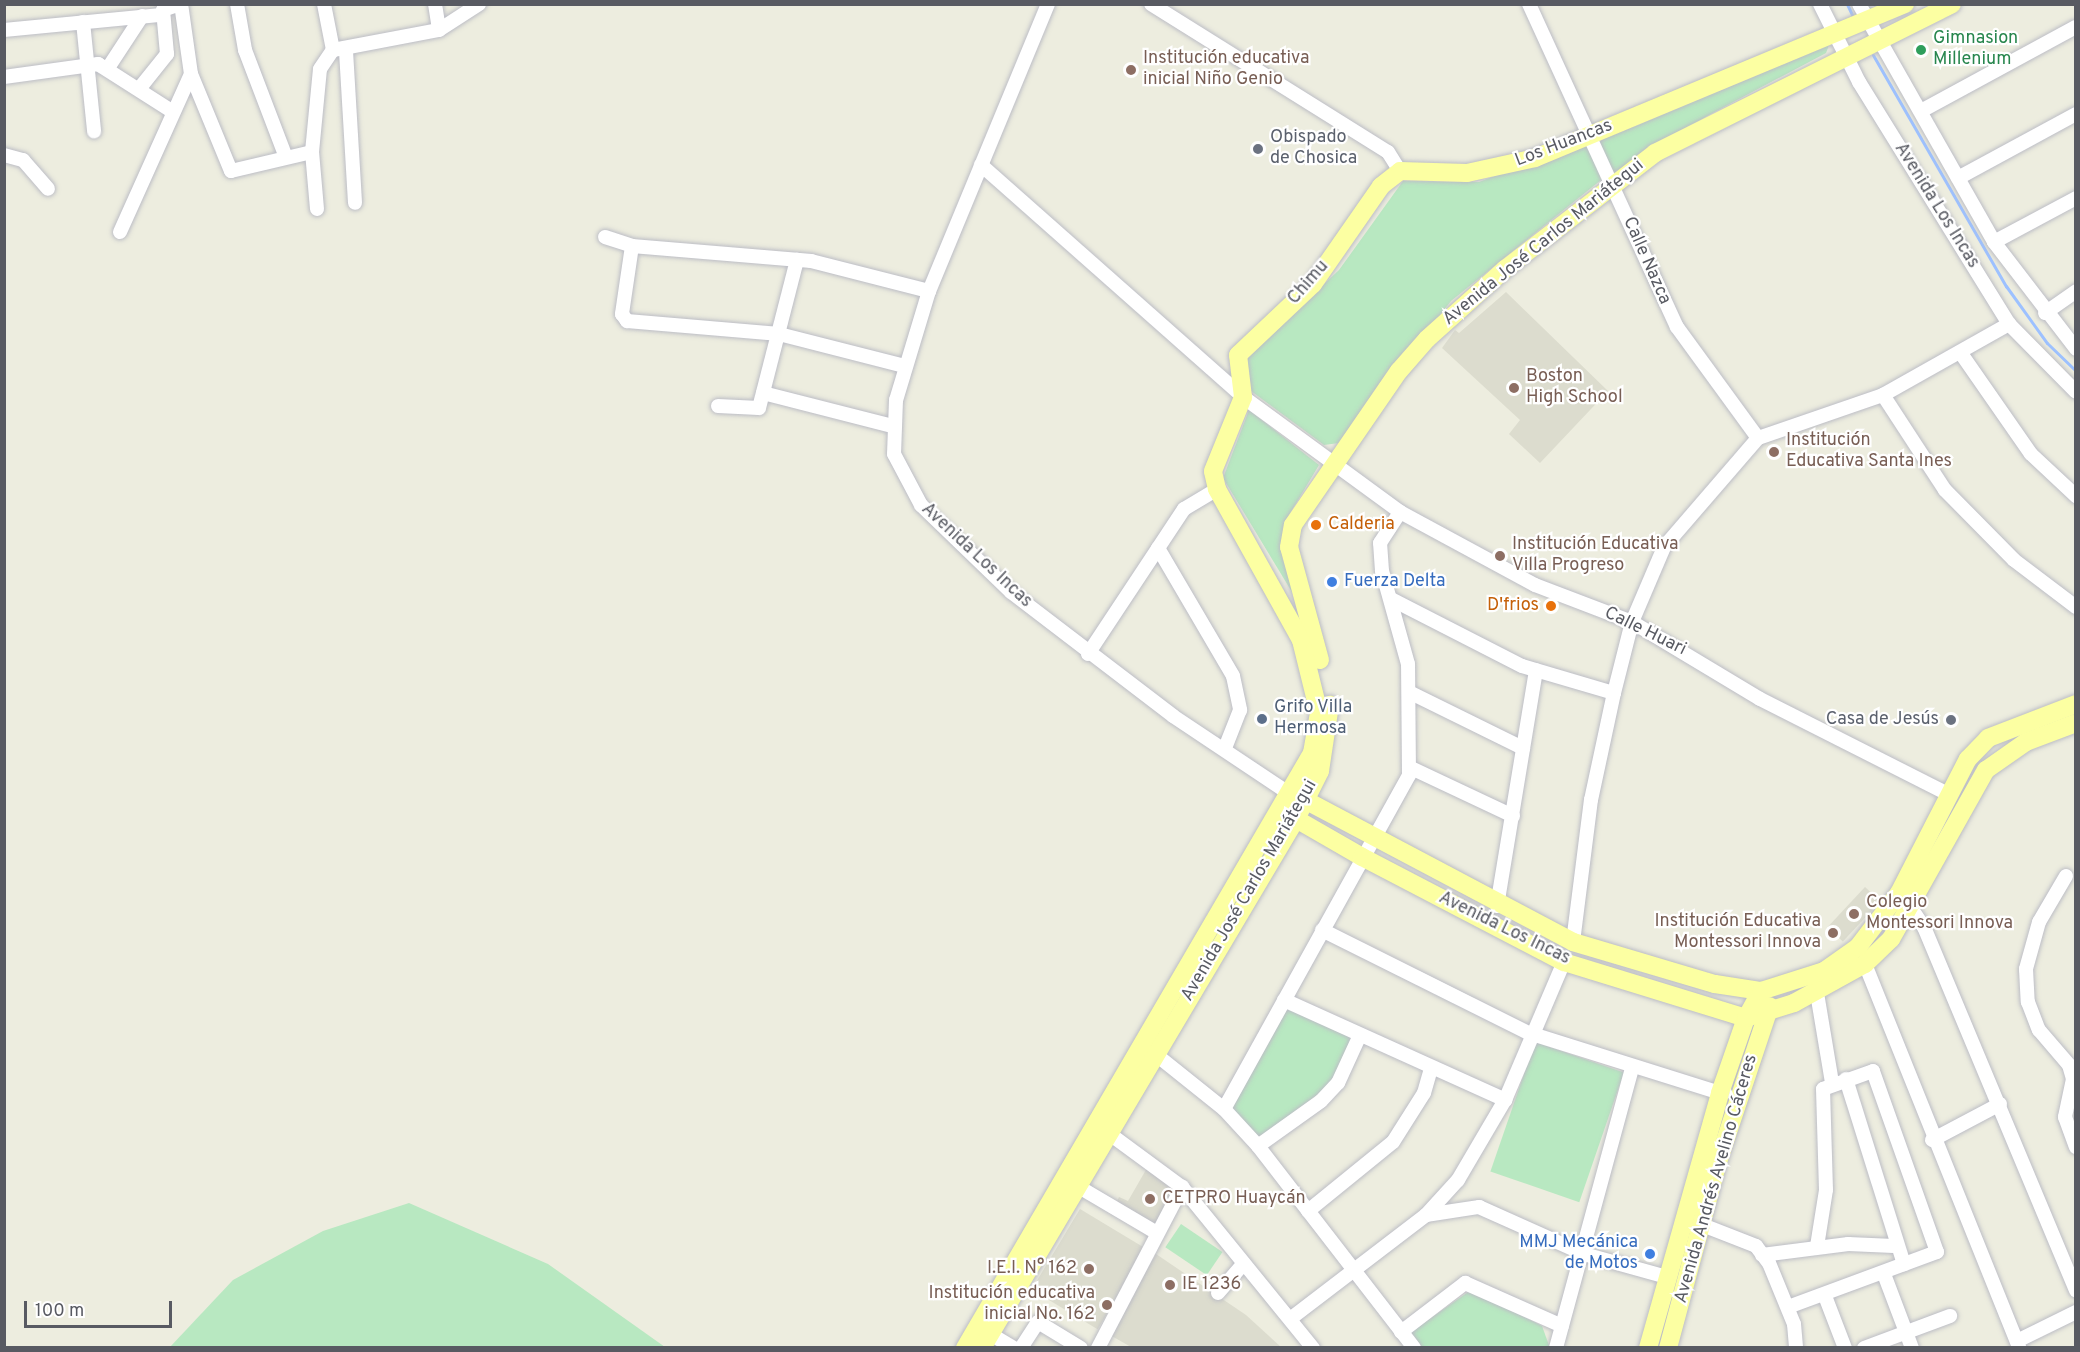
<!DOCTYPE html>
<meta charset="utf-8">
<style>
body{margin:0}
#map{position:relative;width:2080px;height:1352px;overflow:hidden;background:#ededdf;font-family:Overpass,sans-serif}
div>[style]{position:absolute}
[style*='--x']{left:calc(var(--x)*1px);top:calc(var(--y)*1px);width:calc(var(--w)*1px);rotate:calc(var(--a)*1deg)}
.education>*{inset:0;background:#dcdcce;transform-origin:0 0}
.green>*{inset:0;background:#b8e8c1;transform-origin:0 0}
.stream>*{height:3px;margin:-1.5px;padding:0 1.5px;transform-origin:1.5px;border-radius:1.5px;background:#9dc1ff}
.roads{filter:drop-shadow(0 0 2px #bcbdc5) drop-shadow(0 0 2px #bcbdc5)}
.minor>*{height:14px;margin:-7px;padding:0 7px;transform-origin:7px;border-radius:7px;background:#fff}
.major>*{height:18px;margin:-9px;padding:0 9px;transform-origin:9px;border-radius:9px;background:#fcffa2}
.dots>*{width:16px;height:16px;translate:-50% -50%;box-sizing:border-box;border:3px solid #fff;border-radius:50%}
span{translate:-50% -50%;white-space:nowrap;text-align:center;line-height:1.15;-webkit-text-stroke:4.5px #fff;paint-order:stroke}
.leisure-label{font-size:18px;color:#27864d}
.left{translate:0 -50%;text-align:left}
.education-label{font-size:18px;color:#785e54}
.right{translate:-100% -50%;text-align:right}
.worship-label{font-size:18px;color:#5b616d}
.street-label{font-size:18px;color:#585a62}
.food-label{font-size:18px;color:#c56008}
.shop-label{font-size:18px;color:#366cbe}
.service-label{font-size:18px;color:#4e5e75}
.frame{position:absolute;inset:0;border:6px solid #585a62;pointer-events:none}
.scale{position:absolute;left:24px;top:1301px;width:148px;height:27px;box-sizing:border-box;border:3px solid #585a62;border-top:0;padding-left:8px;font-size:18px;line-height:21px;white-space:nowrap;color:#585a62;-webkit-text-stroke:4px #fff;paint-order:stroke}
</style>
<div id="map">
<div class="education">
<div style="clip-path:polygon(1506px 292px,1608px 391px,1540px 463px,1509px 434px,1520px 420px,1442px 348px,1455px 330px,1459px 333px)"></div>
<div style="left:1865px;top:887px;width:21px;height:55px;rotate:43deg"></div>
<div style="clip-path:polygon(1147px 1168px,1175px 1192px,1155px 1227px,1117px 1201px,1119px 1197px,1128px 1201px)"></div>
<div style="left:1080px;top:1209px;width:77px;height:94px;rotate:31deg"></div>
<div style="clip-path:polygon(1156px 1254px,1246px 1315px,1281px 1347px,1131px 1347px,1110px 1335px)"></div>
</div>
<div class="green">
<div style="clip-path:polygon(1829px 45px,1826px 53px,1707px 116px,1612px 176px,1593px 131px)"></div>
<div style="clip-path:polygon(1583px 142px,1591px 148px,1601px 180px,1451px 301px,1339px 443px,1324px 445px,1247px 388px,1248px 356px,1339px 270px,1403px 181px,1479px 182px)"></div>
<div style="clip-path:polygon(1249px 410px,1319px 465px,1286px 520px,1295px 597px,1223px 478px)"></div>
<div style="clip-path:polygon(1285px 1004px,1353px 1036px,1331px 1084px,1257px 1141px,1227px 1107px)"></div>
<div style="left:1535px;top:1042px;width:94px;height:137px;rotate:19deg"></div>
<div style="clip-path:polygon(409px 1203px,548px 1264px,665px 1347px,170px 1347px,233px 1280px,323px 1231px)"></div>
<div style="left:1181px;top:1224px;width:50px;height:28px;rotate:34deg"></div>
<div style="clip-path:polygon(1471px 1290px,1542px 1326px,1550px 1348px,1422px 1347px,1411px 1332px)"></div>
</div>
<div class="stream">
<div style="--x:1847;--y:4;--w:17;--a:65"></div>
<div style="--x:1873;--y:55;--w:267;--a:60.1"></div>
<div style="--x:2006;--y:286;--w:70;--a:54.3"></div>
<div style="--x:2047;--y:343;--w:40;--a:44"></div>
</div>
<div class="roads">
<div class="minor">
<div style="--x:237;--y:4;--w:47;--a:80.1"></div>
<div style="--x:245;--y:50;--w:112;--a:69.1"></div>
<div style="--x:435;--y:4;--w:26;--a:81"></div>
<div style="--x:1048;--y:4;--w:311;--a:112.5"></div>
<div style="--x:929;--y:291;--w:114;--a:106.8"></div>
<div style="--x:896;--y:400;--w:54;--a:92.1"></div>
<div style="--x:894;--y:454;--w:58;--a:62.1"></div>
<div style="--x:921;--y:505;--w:125;--a:44"></div>
<div style="--x:1011;--y:592;--w:204;--a:37.4"></div>
<div style="--x:1173;--y:716;--w:148;--a:33.7"></div>
<div style="--x:1151;--y:4;--w:279;--a:32"></div>
<div style="--x:1388;--y:152;--w:22;--a:58"></div>
<div style="--x:1529;--y:4;--w:355;--a:65.4"></div>
<div style="--x:1677;--y:327;--w:137;--a:53.9"></div>
<div style="--x:1820;--y:4;--w:87;--a:63.4"></div>
<div style="--x:1859;--y:82;--w:285;--a:58.2"></div>
<div style="--x:2009;--y:324;--w:95;--a:45.4"></div>
<div style="--x:1859;--y:4;--w:274;--a:60.4"></div>
<div style="--x:1994;--y:242;--w:135;--a:52.5"></div>
<div style="--x:83;--y:22;--w:110;--a:84.2"></div>
<div style="--x:4;--y:30;--w:158;--a:-5.5"></div>
<div style="--x:333;--y:50;--w:108;--a:-10.7"></div>
<div style="--x:439;--y:30;--w:48;--a:-33"></div>
<div style="--x:346;--y:51;--w:152;--a:86.6"></div>
<div style="--x:108;--y:68;--w:62;--a:-56.8"></div>
<div style="--x:191;--y:74;--w:105;--a:67.6"></div>
<div style="--x:231;--y:171;--w:83;--a:-13.2"></div>
<div style="--x:4;--y:77;--w:95;--a:-7.9"></div>
<div style="--x:98;--y:64;--w:89;--a:32.6"></div>
<div style="--x:139;--y:89;--w:45;--a:-51.3"></div>
<div style="--x:167;--y:54;--w:44;--a:-95.2"></div>
<div style="--x:163;--y:10;--w:18;--a:-19"></div>
<div style="--x:1921;--y:111;--w:176;--a:-28.5"></div>
<div style="--x:4;--y:155;--w:20;--a:15"></div>
<div style="--x:23;--y:160;--w:38;--a:49"></div>
<div style="--x:981;--y:165;--w:350;--a:41.5"></div>
<div style="--x:1243;--y:397;--w:195;--a:36.2"></div>
<div style="--x:1400;--y:512;--w:153;--a:28.4"></div>
<div style="--x:1535;--y:585;--w:104;--a:20.9"></div>
<div style="--x:1632;--y:622;--w:149;--a:31"></div>
<div style="--x:1760;--y:699;--w:213;--a:26.8"></div>
<div style="--x:1958;--y:178;--w:134;--a:-28.5"></div>
<div style="--x:317;--y:209;--w:57;--a:-95"></div>
<div style="--x:312;--y:152;--w:83;--a:-84.5"></div>
<div style="--x:320;--y:69;--w:23;--a:-56"></div>
<div style="--x:333;--y:50;--w:47;--a:-101.1"></div>
<div style="--x:120;--y:232;--w:173;--a:-65.8"></div>
<div style="--x:191;--y:74;--w:71;--a:-98.1"></div>
<div style="--x:605;--y:237;--w:28;--a:18"></div>
<div style="--x:632;--y:246;--w:180;--a:4.8"></div>
<div style="--x:811;--y:261;--w:122;--a:14.3"></div>
<div style="--x:1994;--y:242;--w:93;--a:-28.2"></div>
<div style="--x:632;--y:246;--w:69;--a:98.4"></div>
<div style="--x:622;--y:314;--w:9;--a:54"></div>
<div style="--x:627;--y:321;--w:153;--a:4.9"></div>
<div style="--x:779;--y:334;--w:130;--a:14.3"></div>
<div style="--x:2045;--y:313;--w:38;--a:-35"></div>
<div style="--x:1960;--y:352;--w:124;--a:55.2"></div>
<div style="--x:2031;--y:454;--w:62;--a:43"></div>
<div style="--x:763;--y:393;--w:133;--a:14.3"></div>
<div style="--x:1883;--y:395;--w:113;--a:56.9"></div>
<div style="--x:1945;--y:490;--w:98;--a:45.4"></div>
<div style="--x:2014;--y:560;--w:78;--a:37.2"></div>
<div style="--x:718;--y:406;--w:41;--a:2.8"></div>
<div style="--x:759;--y:408;--w:153;--a:-75.6"></div>
<div style="--x:1158;--y:548;--w:148;--a:59.6"></div>
<div style="--x:1233;--y:676;--w:35;--a:78"></div>
<div style="--x:1240;--y:710;--w:41;--a:111.5"></div>
<div style="--x:1391;--y:599;--w:147;--a:27.1"></div>
<div style="--x:1522;--y:666;--w:96;--a:16.4"></div>
<div style="--x:1088;--y:654;--w:174;--a:-56.5"></div>
<div style="--x:1184;--y:509;--w:39;--a:-31"></div>
<div style="--x:1411;--y:693;--w:125;--a:26.2"></div>
<div style="--x:1409;--y:767;--w:115;--a:25.2"></div>
<div style="--x:2066;--y:876;--w:53;--a:120.4"></div>
<div style="--x:2039;--y:922;--w:49;--a:105.5"></div>
<div style="--x:2026;--y:969;--w:33;--a:87"></div>
<div style="--x:2028;--y:1002;--w:30;--a:69"></div>
<div style="--x:2039;--y:1030;--w:46;--a:49.4"></div>
<div style="--x:2069;--y:1065;--w:15;--a:74"></div>
<div style="--x:2073;--y:1079;--w:39;--a:102"></div>
<div style="--x:2065;--y:1117;--w:32;--a:70"></div>
<div style="--x:1497;--y:906;--w:239;--a:-80.6"></div>
<div style="--x:1911;--y:908;--w:23;--a:56"></div>
<div style="--x:1924;--y:927;--w:394;--a:67.3"></div>
<div style="--x:1322;--y:930;--w:231;--a:26.5"></div>
<div style="--x:1529;--y:1033;--w:200;--a:17.4"></div>
<div style="--x:1573;--y:942;--w:143;--a:-82.8"></div>
<div style="--x:1591;--y:800;--w:109;--a:-77.9"></div>
<div style="--x:1614;--y:693;--w:73;--a:-75.8"></div>
<div style="--x:1632;--y:622;--w:82;--a:-66.9"></div>
<div style="--x:1664;--y:547;--w:144;--a:-49.2"></div>
<div style="--x:1758;--y:438;--w:132;--a:-19"></div>
<div style="--x:1883;--y:395;--w:145;--a:-29.4"></div>
<div style="--x:1865;--y:964;--w:414;--a:68.1"></div>
<div style="--x:1817;--y:993;--w:91;--a:80.5"></div>
<div style="--x:1284;--y:1000;--w:243;--a:24.3"></div>
<div style="--x:1154;--y:1053;--w:90;--a:38.7"></div>
<div style="--x:1224;--y:1109;--w:50;--a:47.4"></div>
<div style="--x:1258;--y:1146;--w:255;--a:52.3"></div>
<div style="--x:1846;--y:1079;--w:194;--a:72.6"></div>
<div style="--x:1224;--y:1109;--w:382;--a:-61"></div>
<div style="--x:1409;--y:775;--w:111;--a:-90.5"></div>
<div style="--x:1408;--y:664;--w:97;--a:-105.6"></div>
<div style="--x:1382;--y:571;--w:28;--a:-94"></div>
<div style="--x:1380;--y:543;--w:37;--a:-57"></div>
<div style="--x:1103;--y:1129;--w:98;--a:36.3"></div>
<div style="--x:1182;--y:1187;--w:208;--a:50.9"></div>
<div style="--x:1932;--y:1140;--w:77;--a:-27.9"></div>
<div style="--x:1258;--y:1146;--w:77;--a:-35.5"></div>
<div style="--x:1321;--y:1101;--w:25;--a:-47"></div>
<div style="--x:1338;--y:1083;--w:53;--a:-65.4"></div>
<div style="--x:1079;--y:1187;--w:91;--a:30.5"></div>
<div style="--x:1308;--y:1211;--w:109;--a:-39.1"></div>
<div style="--x:1393;--y:1142;--w:58;--a:-57.7"></div>
<div style="--x:1424;--y:1093;--w:26;--a:-74"></div>
<div style="--x:1426;--y:1215;--w:54;--a:-8.6"></div>
<div style="--x:1479;--y:1207;--w:115;--a:24.1"></div>
<div style="--x:1584;--y:1254;--w:86;--a:15.5"></div>
<div style="--x:1705;--y:1226;--w:55;--a:21.4"></div>
<div style="--x:1756;--y:1246;--w:21;--a:53"></div>
<div style="--x:1769;--y:1263;--w:66;--a:67.7"></div>
<div style="--x:1794;--y:1324;--w:24;--a:85"></div>
<div style="--x:1762;--y:1255;--w:87;--a:-7.3"></div>
<div style="--x:1848;--y:1244;--w:46;--a:2.5"></div>
<div style="--x:1884;--y:1274;--w:79;--a:69.3"></div>
<div style="--x:1218;--y:1293;--w:38;--a:-49"></div>
<div style="--x:1825;--y:1296;--w:56;--a:69"></div>
<div style="--x:1788;--y:1307;--w:159;--a:-20.3"></div>
<div style="--x:1937;--y:1252;--w:192;--a:-109.5"></div>
<div style="--x:1873;--y:1071;--w:53;--a:160.2"></div>
<div style="--x:1823;--y:1089;--w:101;--a:88.3"></div>
<div style="--x:1826;--y:1190;--w:57;--a:99.1"></div>
<div style="--x:1290;--y:1319;--w:171;--a:-37.4"></div>
<div style="--x:1426;--y:1215;--w:47;--a:-47.6"></div>
<div style="--x:1458;--y:1180;--w:93;--a:-59.6"></div>
<div style="--x:1505;--y:1100;--w:150;--a:-66.9"></div>
<div style="--x:982;--y:1329;--w:37;--a:31"></div>
<div style="--x:1401;--y:1332;--w:81;--a:-37.4"></div>
<div style="--x:1465;--y:1283;--w:106;--a:23.9"></div>
<div style="--x:2017;--y:1341;--w:66;--a:-26.2"></div>
<div style="--x:1021;--y:1348;--w:31;--a:-57"></div>
<div style="--x:1038;--y:1322;--w:50;--a:31.2"></div>
<div style="--x:1098;--y:1348;--w:182;--a:-62.4"></div>
<div style="--x:1556;--y:1348;--w:290;--a:-74.8"></div>
<div style="--x:1864;--y:1348;--w:92;--a:-20.4"></div>
</div>
<div class="major">
<div style="--x:1320;--y:660;--w:117;--a:-105.3"></div>
<div style="--x:1289;--y:547;--w:22;--a:-80"></div>
<div style="--x:1293;--y:525;--w:187;--a:-55.5"></div>
<div style="--x:1399;--y:371;--w:43;--a:-48.8"></div>
<div style="--x:1427;--y:339;--w:105;--a:-41.9"></div>
<div style="--x:1505;--y:269;--w:190;--a:-37.7"></div>
<div style="--x:1655;--y:153;--w:332;--a:-26.6"></div>
<div style="--x:1305;--y:800;--w:303;--a:27.9"></div>
<div style="--x:1573;--y:942;--w:148;--a:16.5"></div>
<div style="--x:1715;--y:984;--w:47;--a:8.7"></div>
<div style="--x:1293;--y:808;--w:11;--a:75"></div>
<div style="--x:1296;--y:819;--w:76;--a:29.9"></div>
<div style="--x:1362;--y:857;--w:228;--a:27.5"></div>
<div style="--x:1564;--y:962;--w:190;--a:17.1"></div>
<div style="--x:1746;--y:1018;--w:50;--a:-17.4"></div>
<div style="--x:1794;--y:1003;--w:81;--a:-28.8"></div>
<div style="--x:1865;--y:964;--w:36;--a:-44"></div>
<div style="--x:1891;--y:939;--w:194;--a:-60.7"></div>
<div style="--x:1986;--y:770;--w:49;--a:-35"></div>
<div style="--x:2026;--y:742;--w:53;--a:-20.8"></div>
<div style="--x:965;--y:1348;--w:689;--a:-59.75"></div>
<div style="--x:1312;--y:753;--w:41;--a:-80.1"></div>
<div style="--x:1319;--y:713;--w:75;--a:-103.9"></div>
<div style="--x:1301;--y:640;--w:173;--a:-119.1"></div>
<div style="--x:1217;--y:489;--w:18;--a:-103"></div>
<div style="--x:1213;--y:471;--w:80;--a:-67.9"></div>
<div style="--x:1243;--y:397;--w:42;--a:-96.8"></div>
<div style="--x:1238;--y:355;--w:103;--a:-43.4"></div>
<div style="--x:1313;--y:284;--w:119;--a:-55.2"></div>
<div style="--x:1381;--y:186;--w:24;--a:-38"></div>
<div style="--x:1400;--y:171;--w:67;--a:1.7"></div>
<div style="--x:1467;--y:173;--w:70;--a:-12.4"></div>
<div style="--x:1535;--y:158;--w:401;--a:-22.6"></div>
<div style="--x:982;--y:1348;--w:615;--a:-59.31"></div>
<div style="--x:1296;--y:819;--w:54;--a:-63.4"></div>
<div style="--x:1320;--y:771;--w:67;--a:-81.4"></div>
<div style="--x:1648;--y:1348;--w:265;--a:-74.2"></div>
<div style="--x:1720;--y:1093;--w:79;--a:-70.9"></div>
<div style="--x:1746;--y:1018;--w:31;--a:-61"></div>
<div style="--x:1761;--y:991;--w:66;--a:-17.6"></div>
<div style="--x:1824;--y:971;--w:42;--a:-35.2"></div>
<div style="--x:1858;--y:947;--w:68;--a:-52.8"></div>
<div style="--x:1899;--y:893;--w:151;--a:-62.8"></div>
<div style="--x:1968;--y:759;--w:29;--a:-46"></div>
<div style="--x:1988;--y:738;--w:94;--a:-21.1"></div>
<div style="--x:1668;--y:1348;--w:193;--a:-75"></div>
<div style="--x:1718;--y:1162;--w:164;--a:-71.6"></div>
</div>
</div>
<div class="dots">
<div style="left:1921px;top:50px;background:#2e9e5b"></div>
<div style="left:1131px;top:70px;background:#8d6e63"></div>
<div style="left:1258px;top:149px;background:#6b7280"></div>
<div style="left:1514px;top:388px;background:#8d6e63"></div>
<div style="left:1774px;top:452px;background:#8d6e63"></div>
<div style="left:1316px;top:525px;background:#e8710a"></div>
<div style="left:1500px;top:556px;background:#8d6e63"></div>
<div style="left:1332px;top:582px;background:#3f7fe0"></div>
<div style="left:1551px;top:606px;background:#e8710a"></div>
<div style="left:1262px;top:719px;background:#5c6f8a"></div>
<div style="left:1951px;top:720px;background:#6b7280"></div>
<div style="left:1854px;top:914px;background:#8d6e63"></div>
<div style="left:1833px;top:933px;background:#8d6e63"></div>
<div style="left:1150px;top:1199px;background:#8d6e63"></div>
<div style="left:1650px;top:1254px;background:#3f7fe0"></div>
<div style="left:1089px;top:1269px;background:#8d6e63"></div>
<div style="left:1170px;top:1285px;background:#8d6e63"></div>
<div style="left:1107px;top:1305px;background:#8d6e63"></div>
</div>
<div class="leisure-label">
<span class="left" style="left:1933px;top:50px">Gimnasion<br>Millenium</span>
</div>
<div class="education-label">
<span class="left" style="left:1143px;top:70px">Institución educativa<br>inicial Niño Genio</span>
<span class="left" style="left:1526px;top:388px">Boston<br>High School</span>
<span class="left" style="left:1786px;top:452px">Institución<br>Educativa Santa Ines</span>
<span class="left" style="left:1512px;top:556px">Institución Educativa<br>Villa Progreso</span>
<span class="left" style="left:1866px;top:914px">Colegio<br>Montessori Innova</span>
<span class="right" style="left:1821px;top:933px">Institución Educativa<br>Montessori Innova</span>
<span class="left" style="left:1162px;top:1199px">CETPRO Huaycán</span>
<span class="right" style="left:1077px;top:1269px">I.E.I. N° 162</span>
<span class="left" style="left:1182px;top:1285px">IE 1236</span>
<span class="right" style="left:1095px;top:1305px">Institución educativa<br>inicial No. 162</span>
</div>
<div class="worship-label">
<span class="left" style="left:1270px;top:149px">Obispado<br>de Chosica</span>
<span class="right" style="left:1939px;top:720px">Casa de Jesús</span>
</div>
<div class="street-label">
<span style="left:1564px;top:144px;rotate:-21deg">Los Huancas</span>
<span style="left:1936px;top:206px;rotate:58deg">Avenida Los Incas</span>
<span style="left:1544px;top:243px;rotate:-39deg">Avenida José Carlos Mariátegui</span>
<span style="left:1646px;top:261px;rotate:66deg">Calle Nazca</span>
<span style="left:1309px;top:283px;rotate:-49deg">Chimu</span>
<span style="left:976px;top:556px;rotate:43deg">Avenida Los Incas</span>
<span style="left:1645px;top:632px;rotate:26deg">Calle Huari</span>
<span style="left:1250px;top:891px;rotate:-60deg">Avenida José Carlos Mariátegui</span>
<span style="left:1504px;top:929px;rotate:26deg">Avenida Los Incas</span>
<span style="left:1717px;top:1179px;rotate:-74deg">Avenida Andrés Avelino Cáceres</span>
</div>
<div class="food-label">
<span class="left" style="left:1328px;top:525px">Calderia</span>
<span class="right" style="left:1539px;top:606px">D'frios</span>
</div>
<div class="shop-label">
<span class="left" style="left:1344px;top:582px">Fuerza Delta</span>
<span class="right" style="left:1638px;top:1254px">MMJ Mecánica<br>de Motos</span>
</div>
<div class="service-label">
<span class="left" style="left:1274px;top:719px">Grifo Villa<br>Hermosa</span>
</div>
<div class="frame"></div>
<div class="scale">100 m</div>
</div>
